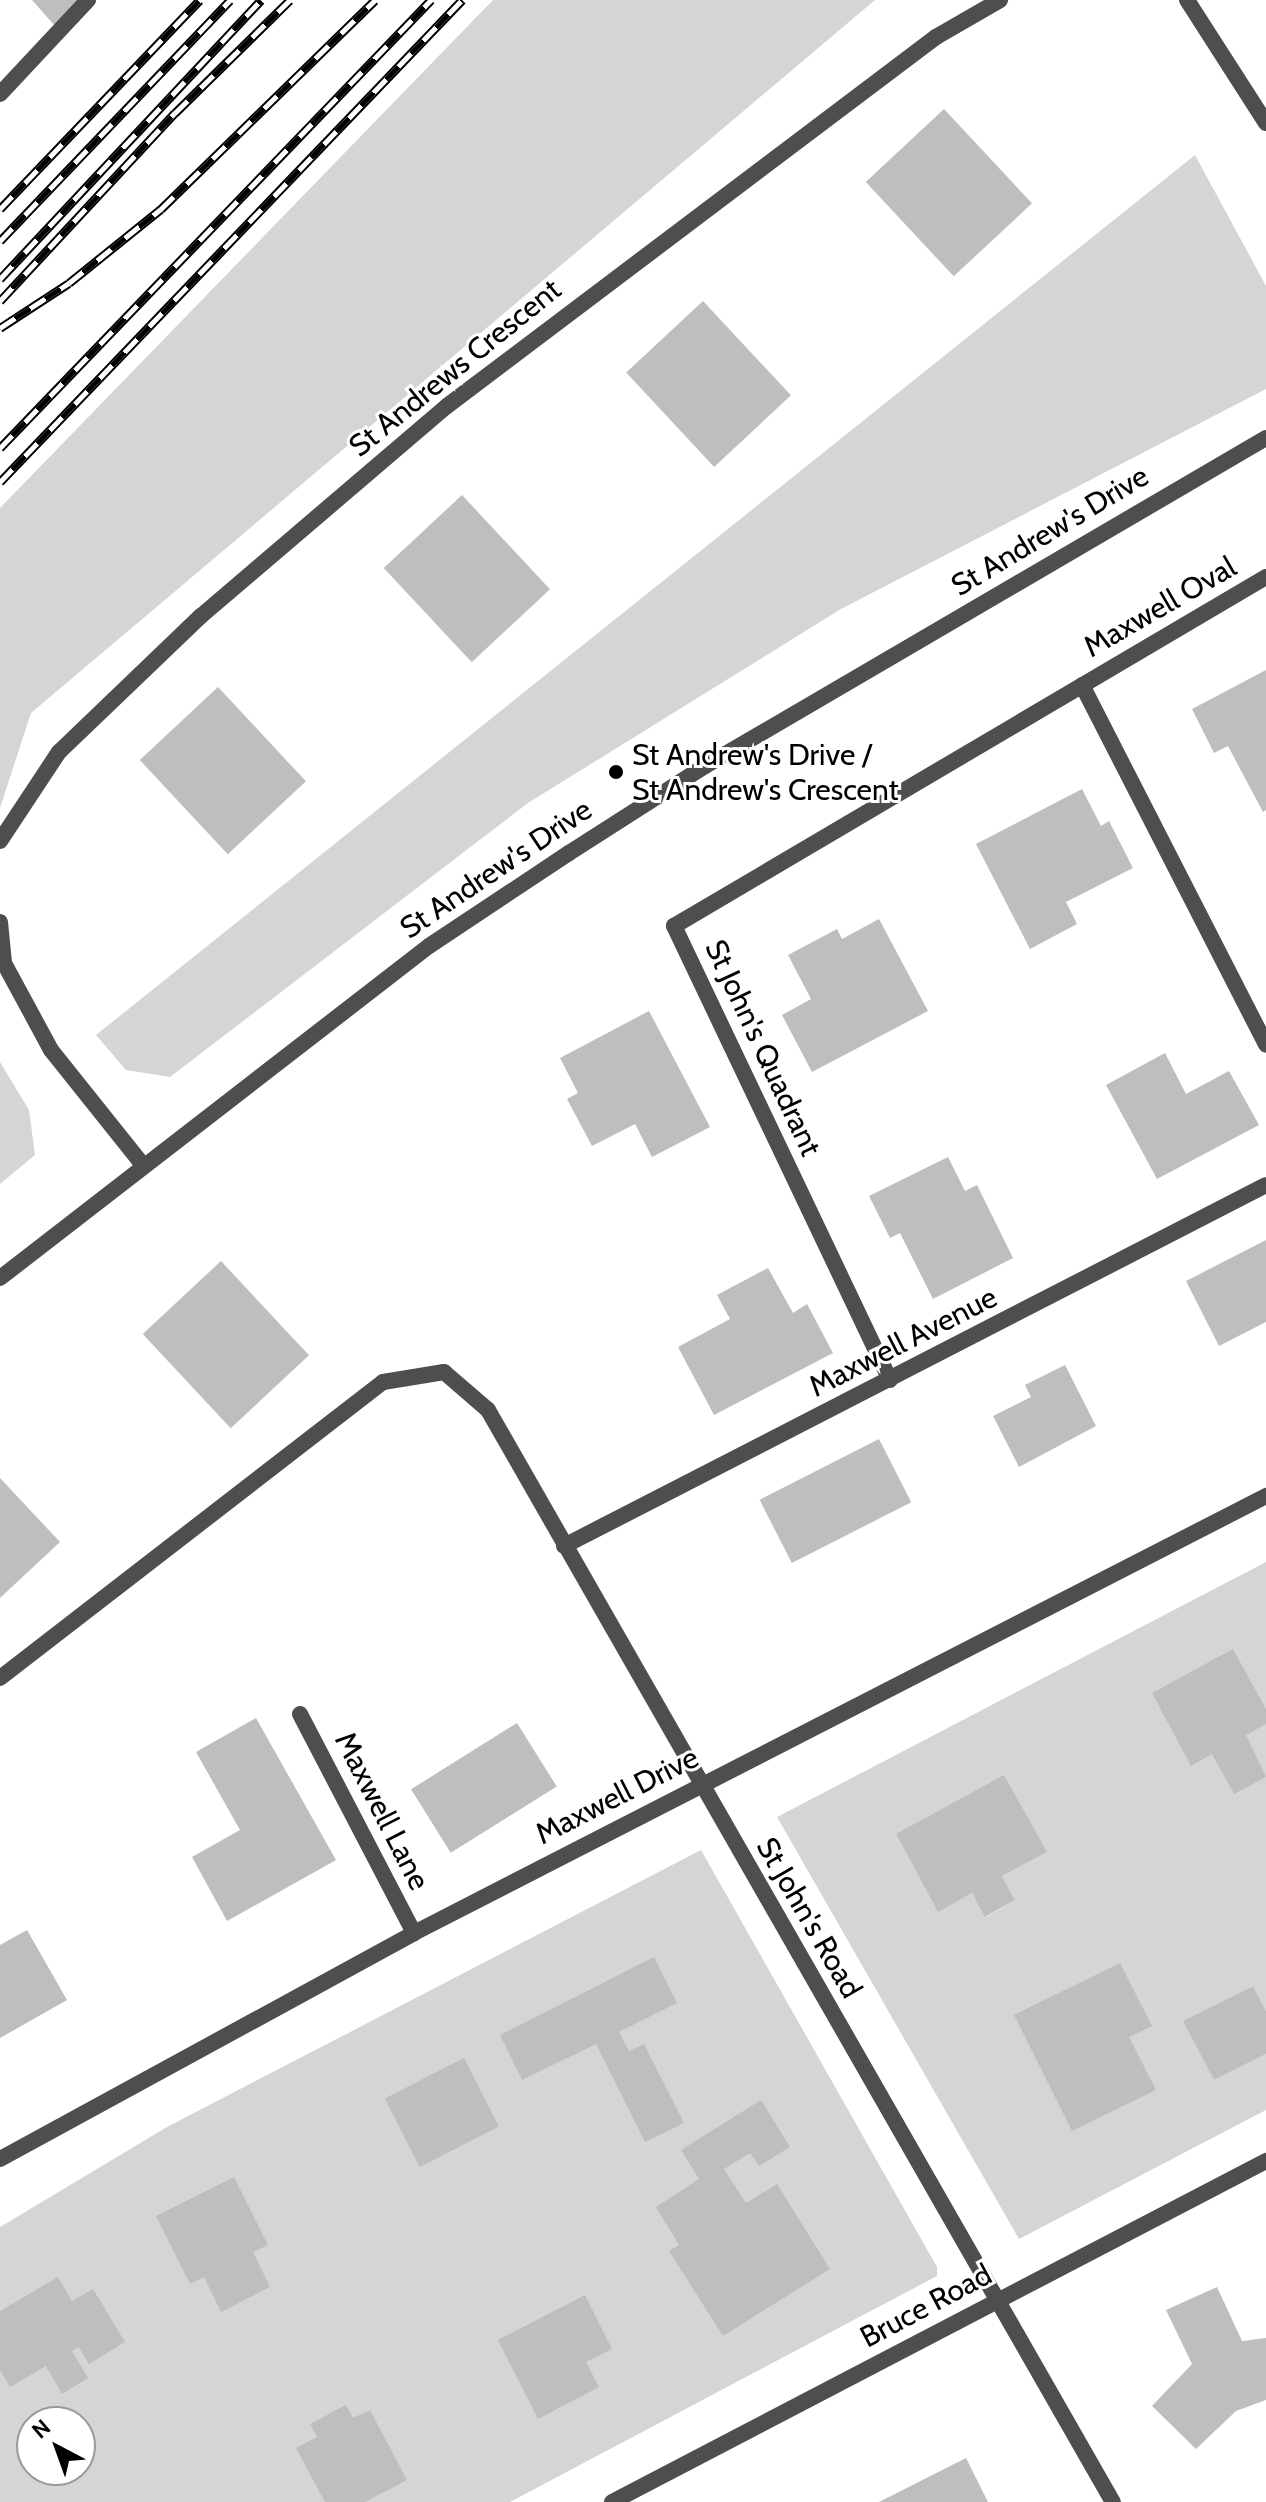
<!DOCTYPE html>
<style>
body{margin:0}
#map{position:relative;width:1266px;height:2502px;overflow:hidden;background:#fff;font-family:Cabin,sans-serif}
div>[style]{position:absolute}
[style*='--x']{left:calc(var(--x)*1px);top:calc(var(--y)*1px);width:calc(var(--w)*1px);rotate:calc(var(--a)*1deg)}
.green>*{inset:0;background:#d5d5d5}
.building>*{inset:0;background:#bebebe;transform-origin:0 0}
.service>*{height:16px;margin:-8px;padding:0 8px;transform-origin:8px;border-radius:8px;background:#4e4e4e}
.minor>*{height:16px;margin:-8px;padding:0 8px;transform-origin:8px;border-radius:8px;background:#4e4e4e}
.tertiary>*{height:16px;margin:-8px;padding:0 8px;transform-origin:8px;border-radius:8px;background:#4e4e4e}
.rail>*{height:9px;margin-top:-4.5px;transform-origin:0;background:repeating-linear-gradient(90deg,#fff 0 18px,#000 0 36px);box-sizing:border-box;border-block:2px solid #000}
.dots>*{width:22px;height:22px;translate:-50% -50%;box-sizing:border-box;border:4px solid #fff;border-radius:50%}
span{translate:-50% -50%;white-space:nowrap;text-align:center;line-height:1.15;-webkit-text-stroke:6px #fff;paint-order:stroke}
.street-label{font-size:30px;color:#000}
.poi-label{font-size:30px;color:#000}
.left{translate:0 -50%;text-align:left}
.north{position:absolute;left:16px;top:2406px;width:80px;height:80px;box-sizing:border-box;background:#fff;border:2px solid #999;border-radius:50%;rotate:319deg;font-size:22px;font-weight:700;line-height:32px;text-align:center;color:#000}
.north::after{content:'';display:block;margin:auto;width:28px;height:36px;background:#000;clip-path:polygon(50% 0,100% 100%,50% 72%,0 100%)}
</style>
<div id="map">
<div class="green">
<div style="clip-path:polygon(493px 0,875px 0,31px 713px,0 808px,0 508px)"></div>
<div style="clip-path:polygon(1195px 155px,1266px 286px,1266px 389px,841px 609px,528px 803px,170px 1077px,126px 1070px,96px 1035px)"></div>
<div style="clip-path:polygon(0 1062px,29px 1110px,35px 1155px,0 1184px)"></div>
<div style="clip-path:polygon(evenodd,1266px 1562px,1266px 2011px,1253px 1986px,1184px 2021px,1214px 2080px,1266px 2054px,1266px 2110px,1019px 2239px,777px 1817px,1266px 1562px,896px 1834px,1046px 1852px,1002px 1876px,1015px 1900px,986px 1917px,972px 1893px,938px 1911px,896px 1834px)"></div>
<div style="clip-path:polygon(evenodd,701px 1850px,937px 2267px,937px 2276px,510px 2502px,0 2502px,0 2227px,167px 2127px,701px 1850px,32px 2422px,80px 2422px,80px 2470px,32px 2470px,32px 2422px)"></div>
</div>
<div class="building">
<div style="clip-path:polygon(32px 0,79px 0,55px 26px)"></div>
<div style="left:944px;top:109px;width:129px;height:107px;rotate:47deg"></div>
<div style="left:703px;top:301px;width:129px;height:105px;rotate:47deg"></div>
<div style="left:462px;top:495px;width:129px;height:107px;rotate:47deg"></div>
<div style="clip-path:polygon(1266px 670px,1266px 810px,1263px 812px,1228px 746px,1214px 753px,1192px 709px)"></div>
<div style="left:218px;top:687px;width:129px;height:107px;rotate:47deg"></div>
<div style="clip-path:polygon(1082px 789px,1101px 826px,1109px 821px,1133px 868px,1066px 902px,1077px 924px,1030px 949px,976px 844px)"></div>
<div style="clip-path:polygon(879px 919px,928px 1011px,812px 1072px,782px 1015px,811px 999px,788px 955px,837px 929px,842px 939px)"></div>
<div style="clip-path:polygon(649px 1011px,710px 1127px,652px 1157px,635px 1124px,592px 1146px,567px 1099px,578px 1093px,560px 1058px)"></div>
<div style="clip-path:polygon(1165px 1053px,1186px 1094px,1229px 1071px,1259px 1125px,1157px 1179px,1106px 1085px)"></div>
<div style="clip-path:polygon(948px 1157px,965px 1191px,977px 1185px,1013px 1258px,933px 1299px,900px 1233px,890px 1238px,869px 1196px)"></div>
<div style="clip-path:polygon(1266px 1240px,1266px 1322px,1219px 1346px,1186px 1281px)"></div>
<div style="left:221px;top:1261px;width:129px;height:107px;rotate:47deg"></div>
<div style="clip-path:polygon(768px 1268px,793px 1313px,807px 1304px,833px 1353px,714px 1415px,678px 1347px,730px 1319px,717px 1295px)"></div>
<div style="clip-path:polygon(1065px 1365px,1096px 1426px,1019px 1467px,993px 1416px,1031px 1397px,1025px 1385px)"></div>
<div style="left:879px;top:1439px;width:71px;height:134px;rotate:63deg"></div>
<div style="clip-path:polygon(0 1478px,60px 1542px,0 1598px)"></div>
<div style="clip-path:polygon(1233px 1649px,1266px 1709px,1266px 1724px,1246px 1735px,1266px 1777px,1234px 1794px,1212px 1754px,1191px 1766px,1152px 1693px)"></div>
<div style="clip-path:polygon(256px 1718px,336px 1860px,227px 1921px,192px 1857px,240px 1830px,196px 1752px)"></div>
<div style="left:517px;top:1723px;width:75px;height:125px;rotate:58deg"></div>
<div style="clip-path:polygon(1004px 1775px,1047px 1852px,1002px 1876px,1015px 1900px,985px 1917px,972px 1893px,938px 1912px,896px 1834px)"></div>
<div style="clip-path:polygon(27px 1930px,67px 2000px,0 2038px,0 1945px)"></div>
<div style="clip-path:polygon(654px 1957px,677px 2003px,619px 2032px,629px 2051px,644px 2044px,684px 2123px,645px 2142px,596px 2044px,522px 2080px,500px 2035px)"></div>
<div style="clip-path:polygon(1120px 1963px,1152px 2026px,1129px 2037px,1156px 2090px,1072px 2131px,1014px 2015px)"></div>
<div style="clip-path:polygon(1253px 1986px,1266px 2011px,1266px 2054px,1214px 2080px,1183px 2021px)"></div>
<div style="left:464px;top:2058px;width:77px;height:89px;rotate:63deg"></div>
<div style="clip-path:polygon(761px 2100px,790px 2147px,759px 2166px,750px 2153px,724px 2169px,746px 2203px,777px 2184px,830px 2269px,723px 2336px,669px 2251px,679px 2245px,656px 2207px,699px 2179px,681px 2150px)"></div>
<div style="clip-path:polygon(234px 2177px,268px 2245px,253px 2252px,270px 2287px,221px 2312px,204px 2277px,190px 2284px,156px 2216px)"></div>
<div style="clip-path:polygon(58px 2277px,72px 2301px,93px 2289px,125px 2342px,89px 2364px,79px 2347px,72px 2351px,88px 2378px,62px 2394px,46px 2366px,10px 2387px,0 2370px,0 2311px)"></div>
<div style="clip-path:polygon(1217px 2287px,1242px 2341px,1266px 2338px,1266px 2400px,1236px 2411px,1196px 2449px,1152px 2406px,1192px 2364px,1166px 2310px)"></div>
<div style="clip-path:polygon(585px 2295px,612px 2349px,586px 2362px,599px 2387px,538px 2419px,498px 2340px)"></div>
<div style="clip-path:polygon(346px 2405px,353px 2418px,370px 2410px,407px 2480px,365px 2502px,325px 2502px,296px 2448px,317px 2437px,310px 2424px)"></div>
<div style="clip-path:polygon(966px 2458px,988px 2502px,879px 2502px)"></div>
</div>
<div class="service">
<div style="--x:300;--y:1714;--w:247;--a:62.5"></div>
</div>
<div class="minor">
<div style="--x:1187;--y:0;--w:146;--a:57.3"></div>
<div style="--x:0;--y:94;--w:129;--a:-46.9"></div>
<div style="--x:1082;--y:685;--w:404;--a:62.9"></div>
<div style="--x:0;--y:841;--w:107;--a:-56.5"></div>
<div style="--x:59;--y:752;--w:197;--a:-43.8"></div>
<div style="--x:201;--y:616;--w:323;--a:-40.5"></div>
<div style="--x:447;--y:406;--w:613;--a:-37.04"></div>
<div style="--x:936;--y:37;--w:74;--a:-30"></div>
<div style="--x:0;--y:922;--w:41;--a:84.4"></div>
<div style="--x:4;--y:963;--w:99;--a:61.6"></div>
<div style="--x:51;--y:1050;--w:146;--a:51.4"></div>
<div style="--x:890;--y:1380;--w:503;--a:-115.44"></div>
<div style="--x:674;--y:926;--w:687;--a:-30.52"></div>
<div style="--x:564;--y:1546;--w:789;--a:-27.21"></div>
<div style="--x:0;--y:1678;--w:484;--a:-37.7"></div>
<div style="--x:383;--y:1382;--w:62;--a:-9.3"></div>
<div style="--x:444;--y:1372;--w:58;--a:40.8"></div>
<div style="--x:488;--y:1410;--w:1258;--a:60.22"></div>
<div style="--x:0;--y:2159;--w:472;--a:-28.6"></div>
<div style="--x:414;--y:1933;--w:958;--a:-27.15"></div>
<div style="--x:612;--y:2502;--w:738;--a:-27.54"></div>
</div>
<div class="tertiary">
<div style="--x:0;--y:1278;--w:542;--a:-37.74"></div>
<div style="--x:429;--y:946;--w:168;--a:-33.6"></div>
<div style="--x:569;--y:853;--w:161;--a:-32.6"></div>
<div style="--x:705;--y:766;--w:650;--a:-30.31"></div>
</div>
<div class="rail">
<div style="--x:0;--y:209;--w:289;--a:-46.3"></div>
<div style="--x:0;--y:241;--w:333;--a:-46.3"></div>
<div style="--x:0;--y:279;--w:382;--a:-46.9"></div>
<div style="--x:0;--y:301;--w:257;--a:-47.1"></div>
<div style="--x:175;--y:113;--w:161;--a:-44.5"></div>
<div style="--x:0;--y:328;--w:82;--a:-33.1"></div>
<div style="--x:69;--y:283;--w:118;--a:-38.8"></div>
<div style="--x:161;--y:209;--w:299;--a:-44.3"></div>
<div style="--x:0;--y:448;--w:622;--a:-46.11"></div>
<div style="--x:0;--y:482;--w:668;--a:-46.21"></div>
</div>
<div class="dots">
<div style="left:616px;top:772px;background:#000"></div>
</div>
<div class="street-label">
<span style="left:455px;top:368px;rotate:-39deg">St Andrews Crescent</span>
<span style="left:1050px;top:531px;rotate:-31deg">St Andrew's Drive</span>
<span style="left:1160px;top:607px;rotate:-30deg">Maxwell Oval</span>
<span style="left:496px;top:869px;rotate:-34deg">St Andrew's Drive</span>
<span style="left:763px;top:1048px;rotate:65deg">St John's Quadrant</span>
<span style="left:903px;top:1342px;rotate:-27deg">Maxwell Avenue</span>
<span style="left:617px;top:1796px;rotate:-27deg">Maxwell Drive</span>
<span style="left:382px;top:1811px;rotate:63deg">Maxwell Lane</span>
<span style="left:809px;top:1918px;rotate:60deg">St John's Road</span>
<span style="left:926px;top:2306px;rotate:-28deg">Bruce Road</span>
</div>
<div class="poi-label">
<span class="left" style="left:632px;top:772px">St Andrew's Drive /<br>St Andrew's Crescent</span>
</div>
<div class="north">N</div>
</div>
